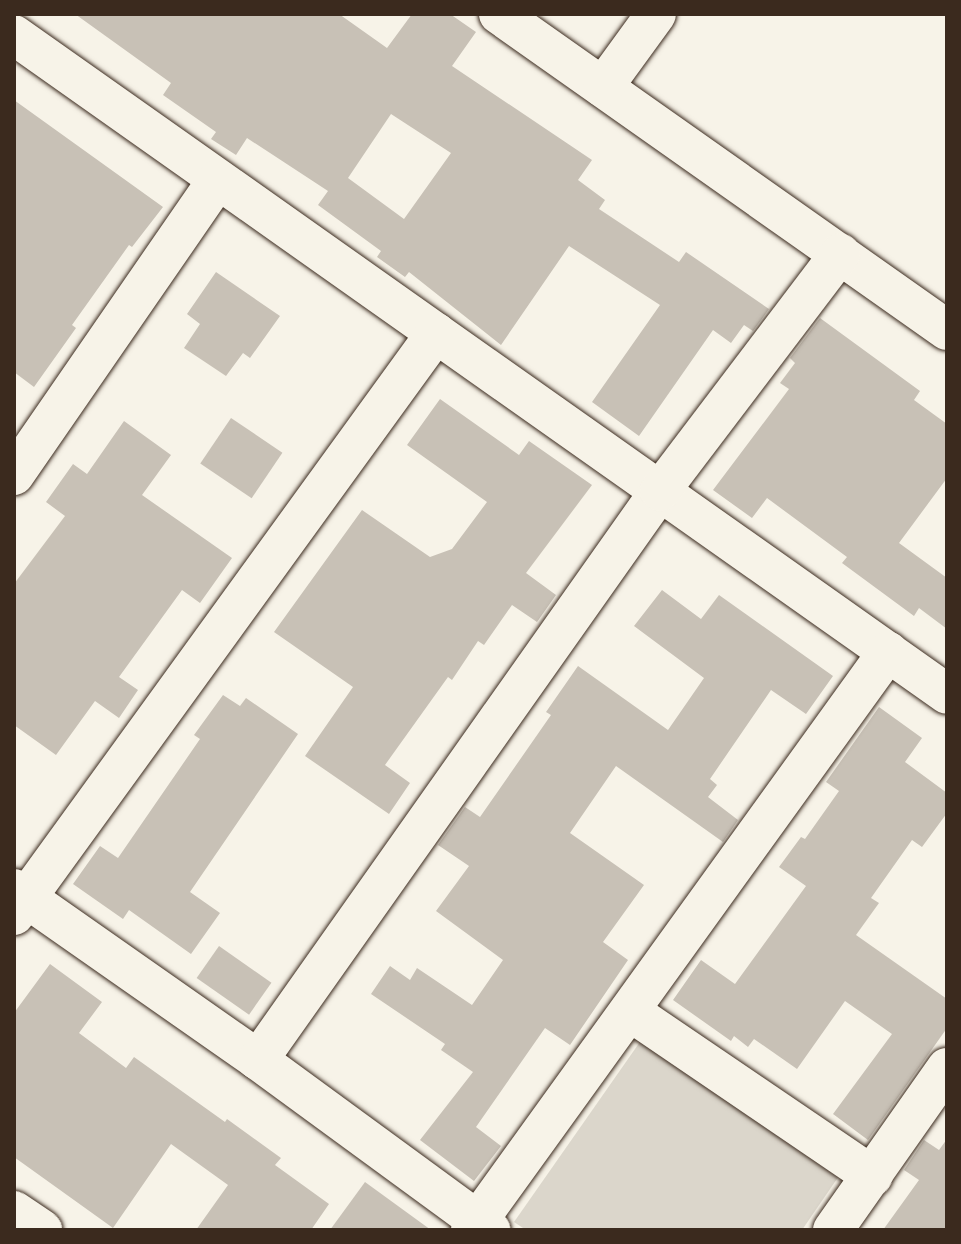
<!DOCTYPE html>
<style>
body{margin:0}
#map{position:relative;width:961px;height:1244px;overflow:hidden;background:#f7f3e8;font-family:Caveat,sans-serif}
div>[style]{position:absolute}
[style*='--x']{left:calc(var(--x)*1px);top:calc(var(--y)*1px);width:calc(var(--w)*1px);rotate:calc(var(--a)*1deg)}
.green>*{inset:0;background:#dbd6cb}
.building>*{inset:0;background:#c8c1b6;transform-origin:0 0}
.roads{filter:drop-shadow(0 0 2px #3b2a1e) drop-shadow(0 0 2px #3b2a1e)}
.minor>*{height:40px;margin:-20px;padding:0 20px;transform-origin:20px;border-radius:20px;background:#f7f3e8}
span{translate:-50% -50%;white-space:nowrap;text-align:center;line-height:1.15;-webkit-text-stroke:8px #f7f3e8;paint-order:stroke}
.frame{position:absolute;inset:0;border:16px solid #3b2a1e;pointer-events:none}
</style>
<div id="map">
<div class="green">
<div style="clip-path:polygon(642px 1039px,839px 1176px,802px 1230px,526px 1230px,514px 1222px)"></div>
</div>
<div class="building">
<div style="clip-path:polygon(evenodd,75px 14px,339px 14px,387px 48px,412px 14px,450px 14px,476px 32px,452px 66px,592px 160px,578px 180px,605px 200px,599px 209px,679px 262px,686px 252px,769px 309px,753px 331px,744px 325px,731px 343px,713px 330px,639px 436px,592px 402px,660px 305px,569px 246px,501px 345px,409px 272px,405px 277px,377px 257px,381px 251px,318px 205px,328px 191px,247px 138px,236px 155px,211px 139px,216px 132px,163px 95px,171px 83px,75px 14px,391px 114px,451px 153px,404px 219px,348px 178px,391px 114px)"></div>
<div style="clip-path:polygon(14px 100px,163px 207px,132px 247px,129px 245px,72px 325px,76px 328px,34px 387px,14px 372px)"></div>
<div style="clip-path:polygon(216px 272px,280px 316px,250px 358px,243px 353px,226px 376px,184px 348px,200px 324px,187px 314px)"></div>
<div style="clip-path:polygon(820px 318px,920px 391px,914px 400px,947px 424px,947px 478px,899px 543px,947px 578px,947px 629px,919px 608px,914px 616px,842px 563px,847px 557px,767px 498px,752px 518px,713px 490px,789px 389px,780px 383px,795px 363px,790px 358px)"></div>
<div style="clip-path:polygon(440px 399px,519px 455px,529px 441px,592px 485px,526px 573px,556px 595px,537px 622px,512px 605px,484px 645px,478px 641px,452px 680px,448px 677px,385px 765px,410px 783px,389px 814px,305px 756px,353px 687px,274px 632px,362px 510px,430px 557px,452px 549px,487px 502px,407px 445px)"></div>
<div style="left:231px;top:418px;width:62px;height:55px;rotate:34deg"></div>
<div style="clip-path:polygon(124px 421px,171px 455px,142px 495px,232px 558px,200px 603px,182px 590px,119px 677px,138px 690px,119px 718px,95px 701px,56px 755px,14px 725px,14px 584px,65px 516px,46px 502px,73px 464px,87px 474px)"></div>
<div style="clip-path:polygon(662px 590px,701px 619px,719px 595px,833px 676px,806px 714px,771px 690px,710px 779px,717px 785px,708px 797px,738px 820px,723px 842px,616px 766px,570px 833px,644px 885px,603px 942px,628px 960px,570px 1045px,545px 1028px,476px 1127px,501px 1146px,474px 1181px,420px 1140px,473px 1072px,441px 1050px,445px 1044px,371px 994px,390px 966px,410px 980px,417px 968px,472px 1005px,503px 960px,436px 911px,469px 866px,438px 845px,465px 807px,480px 817px,551px 715px,546px 712px,578px 666px,668px 730px,704px 678px,634px 626px)"></div>
<div style="clip-path:polygon(223px 695px,240px 706px,246px 698px,298px 734px,190px 892px,220px 913px,191px 954px,129px 910px,123px 919px,73px 884px,100px 846px,118px 858px,200px 739px,194px 735px)"></div>
<div style="clip-path:polygon(879px 707px,922px 738px,905px 762px,947px 793px,947px 813px,922px 847px,912px 840px,871px 898px,879px 903px,856px 935px,947px 999px,947px 1028px,868px 1140px,833px 1114px,892px 1034px,845px 1001px,797px 1069px,754px 1039px,748px 1047px,734px 1036px,731px 1041px,673px 1000px,701px 960px,735px 984px,806px 886px,779px 867px,801px 837px,805px 839px,839px 791px,826px 782px)"></div>
<div style="left:219px;top:946px;width:64px;height:39px;rotate:35deg"></div>
<div style="clip-path:polygon(50px 964px,102px 1002px,79px 1033px,126px 1068px,134px 1057px,225px 1122px,227px 1119px,281px 1158px,275px 1165px,329px 1204px,311px 1230px,196px 1230px,228px 1185px,171px 1144px,113px 1228px,14px 1157px,14px 1013px)"></div>
<div style="clip-path:polygon(947px 1139px,947px 1230px,883px 1230px,919px 1180px,904px 1170px,924px 1140px,939px 1150px)"></div>
<div style="clip-path:polygon(365px 1182px,431px 1230px,330px 1230px)"></div>
</div>
<div class="roads">
<div class="minor">
<div style="--x:499;--y:14;--w:548;--a:35.2"></div>
<div style="--x:14;--y:35;--w:1142;--a:35.23"></div>
<div style="--x:603;--y:87;--w:90;--a:-54"></div>
<div style="--x:14;--y:475;--w:359;--a:-55.4"></div>
<div style="--x:14;--y:889;--w:298;--a:35"></div>
<div style="--x:258;--y:1060;--w:288;--a:36.2"></div>
<div style="--x:14;--y:915;--w:719;--a:-54.05"></div>
<div style="--x:631;--y:1012;--w:292;--a:34.2"></div>
<div style="--x:258;--y:1060;--w:697;--a:-54.76"></div>
<div style="--x:660;--y:491;--w:298;--a:-52.8"></div>
<div style="--x:14;--y:1211;--w:34;--a:34"></div>
<div style="--x:471;--y:1230;--w:713;--a:-54.19"></div>
<div style="--x:833;--y:1230;--w:198;--a:-54.9"></div>
</div>
</div>
<div class="frame"></div>
</div>
